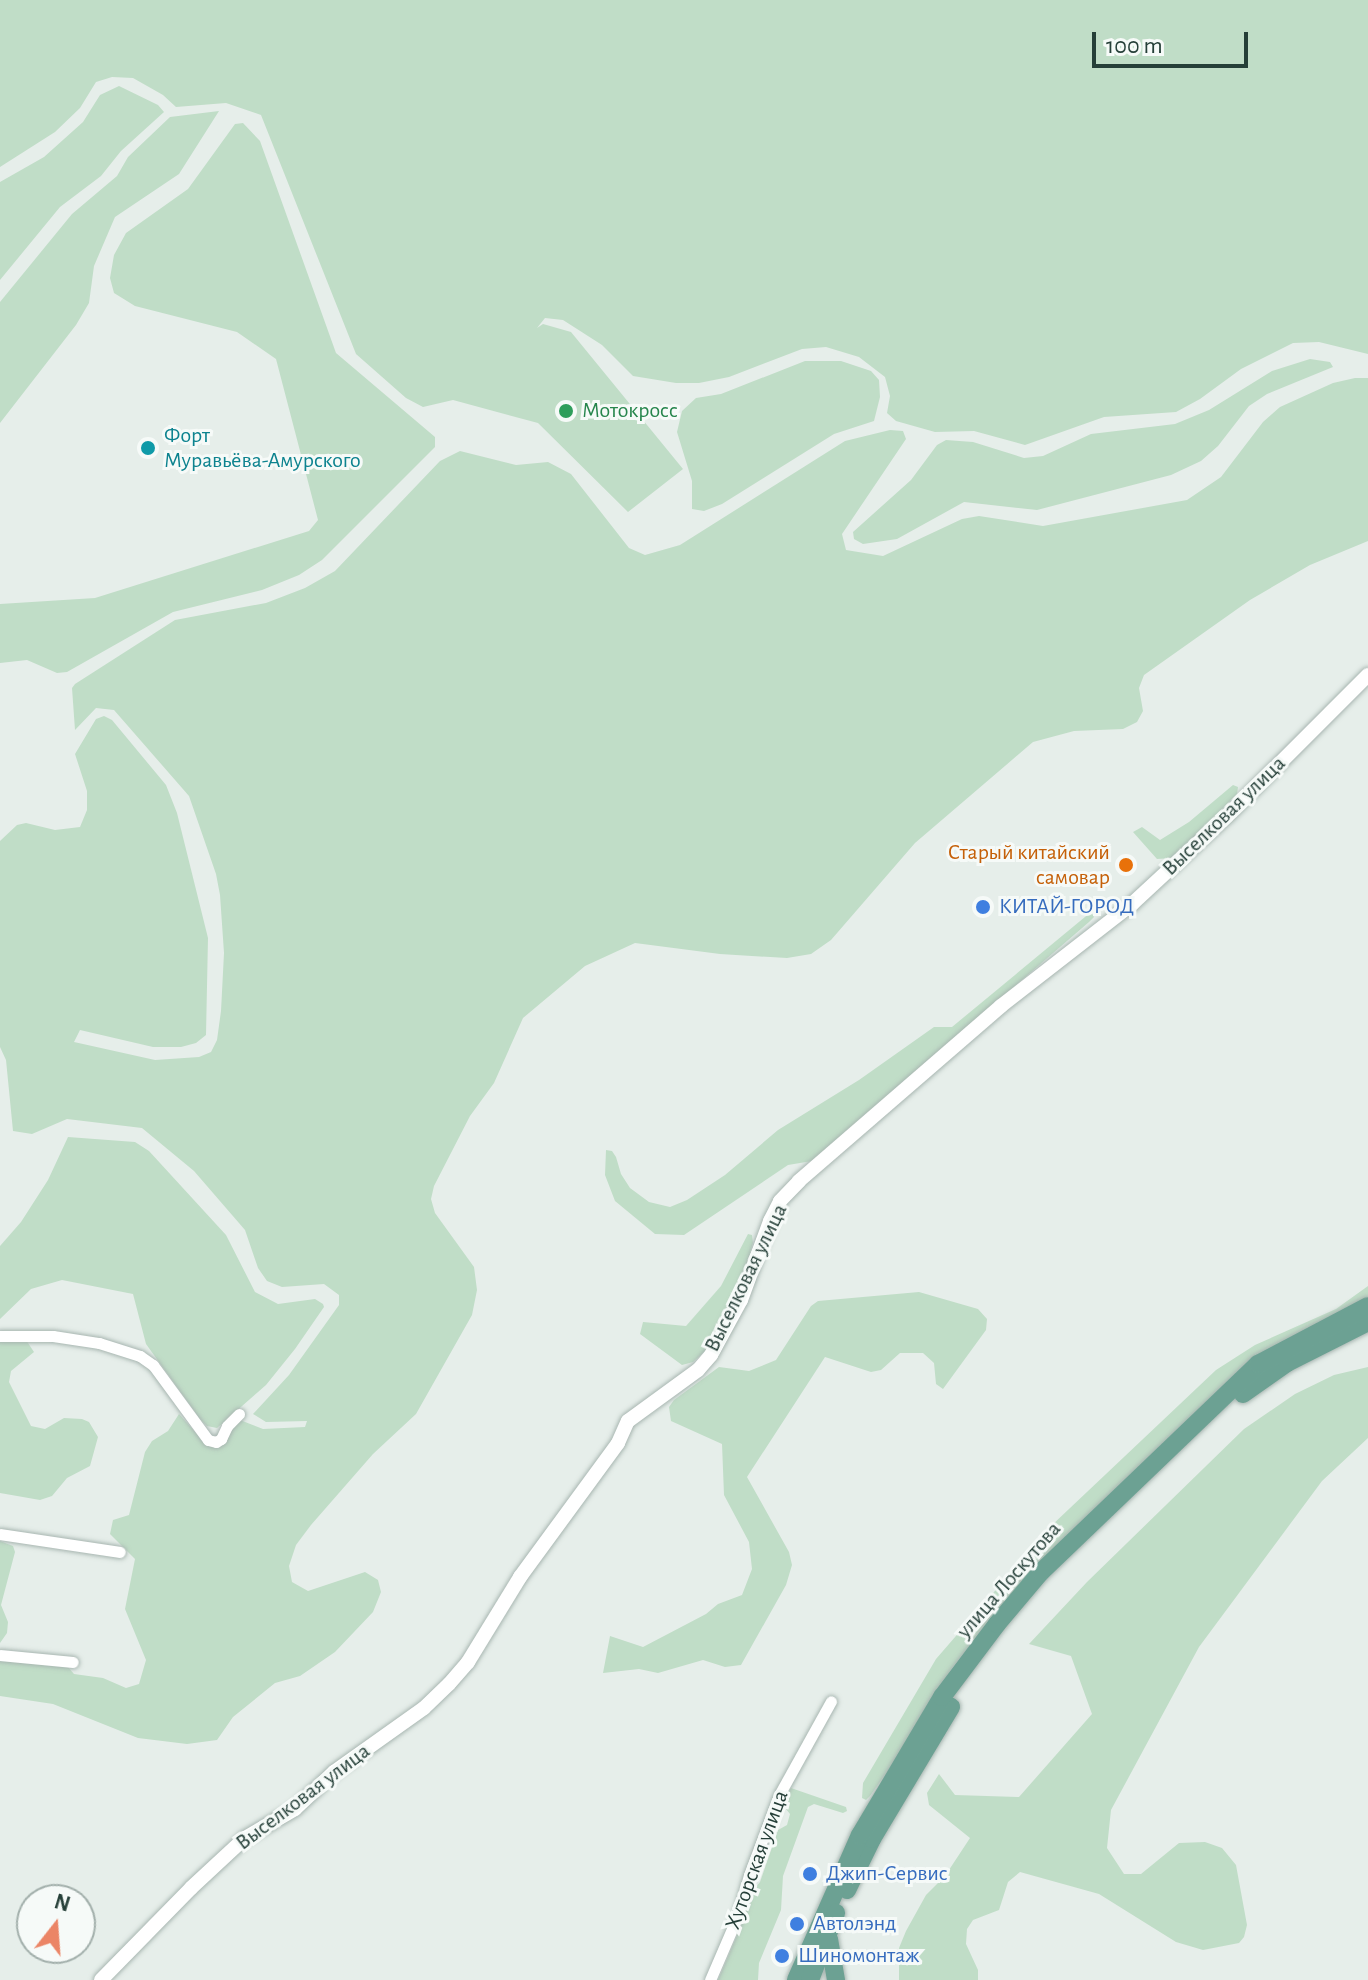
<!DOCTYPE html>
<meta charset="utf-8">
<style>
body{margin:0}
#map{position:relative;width:1368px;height:1980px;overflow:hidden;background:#e6eeea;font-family:"Alegreya Sans",sans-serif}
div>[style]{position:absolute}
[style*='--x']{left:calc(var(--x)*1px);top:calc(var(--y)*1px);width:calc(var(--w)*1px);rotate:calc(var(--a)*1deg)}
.green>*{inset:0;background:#c0ddc7}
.roads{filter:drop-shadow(0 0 2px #a8b6b1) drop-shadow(0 0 2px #a8b6b1)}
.minor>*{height:11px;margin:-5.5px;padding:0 5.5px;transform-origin:5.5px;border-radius:5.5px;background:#fff}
.tertiary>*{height:14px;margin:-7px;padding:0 7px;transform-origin:7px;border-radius:7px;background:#fff}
.primary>*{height:18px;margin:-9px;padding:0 9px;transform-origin:9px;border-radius:9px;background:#6ca193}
.dots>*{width:22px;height:22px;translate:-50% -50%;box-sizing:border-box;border:4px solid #f6faf8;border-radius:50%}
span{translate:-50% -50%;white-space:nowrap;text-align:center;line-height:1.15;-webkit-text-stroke:6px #f6faf8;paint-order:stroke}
.leisure-label{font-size:22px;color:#27864d}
.left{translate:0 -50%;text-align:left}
.culture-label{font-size:22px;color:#0d838f}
.street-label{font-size:22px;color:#253f38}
.food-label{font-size:22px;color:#c56008}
.right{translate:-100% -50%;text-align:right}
.shop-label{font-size:22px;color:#366cbe}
.north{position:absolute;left:16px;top:1884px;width:80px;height:80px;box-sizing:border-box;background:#f6faf8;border:2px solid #a2afab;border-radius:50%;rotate:17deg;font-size:22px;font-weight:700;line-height:32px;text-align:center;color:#253f38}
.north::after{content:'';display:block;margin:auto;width:28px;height:36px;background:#eb8566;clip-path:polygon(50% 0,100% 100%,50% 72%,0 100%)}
.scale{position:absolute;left:1092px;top:32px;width:156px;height:36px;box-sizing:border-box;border:4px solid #253f38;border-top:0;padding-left:10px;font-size:24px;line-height:28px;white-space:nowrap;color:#253f38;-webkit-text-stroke:6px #f6faf8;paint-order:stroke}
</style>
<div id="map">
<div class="green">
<div style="clip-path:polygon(0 0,1368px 0,1368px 354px,1319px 342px,1293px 343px,1241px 369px,1200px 399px,1176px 412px,1104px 417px,1025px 445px,974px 431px,935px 432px,896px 421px,887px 413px,890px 396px,885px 377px,859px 357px,826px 347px,802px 349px,729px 377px,699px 383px,676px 383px,633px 376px,602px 345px,563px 320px,545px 318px,537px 328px,543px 324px,571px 332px,683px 469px,628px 512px,538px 423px,453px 400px,423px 407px,406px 398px,356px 354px,261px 115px,226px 103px,176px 107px,163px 95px,133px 78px,112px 77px,96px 82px,80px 108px,55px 132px,0 167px)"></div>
<div style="clip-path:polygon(119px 86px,158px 105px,164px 112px,121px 151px,101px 176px,60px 207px,0 280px,0 182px,44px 157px,83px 122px,100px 95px)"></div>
<div style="clip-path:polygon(219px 111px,179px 174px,115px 217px,94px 266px,89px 303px,76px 325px,0 423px,0 302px,72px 214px,117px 176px,128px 157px,170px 117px)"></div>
<div style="clip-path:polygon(243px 123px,260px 141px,336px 353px,435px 437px,435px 447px,322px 560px,299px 575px,262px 590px,173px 612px,67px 672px,57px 673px,27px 660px,0 663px,0 604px,95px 598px,309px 531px,318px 520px,276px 359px,237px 332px,135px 306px,114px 293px,110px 278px,114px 255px,126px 233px,188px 189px,235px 124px)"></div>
<div style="clip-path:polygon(1310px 359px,1330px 362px,1333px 367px,1267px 394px,1249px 406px,1218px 446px,1201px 461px,1171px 475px,1037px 510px,964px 502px,897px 539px,863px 544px,854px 539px,853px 532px,911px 480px,937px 445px,946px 440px,973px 442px,1024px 458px,1043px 456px,1091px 434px,1175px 424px,1209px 410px,1272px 371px)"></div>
<div style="clip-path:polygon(805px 361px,841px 361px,871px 371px,879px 380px,880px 397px,874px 421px,834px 434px,722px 504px,704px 511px,692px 509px,692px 481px,677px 432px,682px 411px,696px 398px,721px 394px)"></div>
<div style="clip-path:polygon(1355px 378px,1368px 378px,1368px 541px,1310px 565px,1250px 600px,1144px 675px,1139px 688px,1143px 711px,1137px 722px,1123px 729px,1074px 731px,1033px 742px,915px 843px,831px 940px,811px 954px,787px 958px,720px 954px,635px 943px,585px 966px,523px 1018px,494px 1083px,470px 1116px,434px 1186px,431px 1199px,435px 1213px,474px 1267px,477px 1290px,472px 1315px,416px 1414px,373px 1454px,311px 1525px,296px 1545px,289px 1566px,292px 1582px,308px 1591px,365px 1572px,378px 1580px,381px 1592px,373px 1612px,335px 1652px,300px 1676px,275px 1683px,233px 1717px,217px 1740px,187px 1744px,138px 1738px,53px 1704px,0 1696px,0 1661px,68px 1667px,74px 1674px,103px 1678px,126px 1688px,139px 1684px,146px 1660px,125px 1609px,135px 1559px,110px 1534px,113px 1520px,129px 1515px,145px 1452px,152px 1441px,168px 1431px,179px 1414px,204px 1442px,227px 1434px,240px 1420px,263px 1429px,305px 1427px,307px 1421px,266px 1422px,253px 1414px,289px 1375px,339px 1305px,339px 1295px,324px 1284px,282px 1287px,267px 1281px,258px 1268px,245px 1230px,194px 1171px,142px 1128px,67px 1119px,32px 1134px,13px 1131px,6px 1060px,0 1047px,0 841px,17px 825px,26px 823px,55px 830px,80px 827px,87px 810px,87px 791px,75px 754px,96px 719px,104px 716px,112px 720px,166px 785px,177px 813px,208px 938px,206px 1035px,196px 1043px,181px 1047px,153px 1047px,80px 1030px,74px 1042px,155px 1060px,199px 1057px,211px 1052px,217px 1040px,221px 1011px,224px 953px,220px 895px,216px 874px,189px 796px,114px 710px,96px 708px,75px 730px,72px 688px,75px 684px,175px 620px,266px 603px,305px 588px,335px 571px,440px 461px,460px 451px,516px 465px,548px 462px,571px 474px,629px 548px,645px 555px,680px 545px,845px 441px,890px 430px,903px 431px,906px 439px,842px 534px,846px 550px,883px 556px,962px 519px,979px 516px,1043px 526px,1187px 500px,1221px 477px,1263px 422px,1280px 407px,1333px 383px)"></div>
<div style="clip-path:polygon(1233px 785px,1238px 787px,1237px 794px,1173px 858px,1157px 859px,1133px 832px,1142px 827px,1160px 840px,1189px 822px)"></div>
<div style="clip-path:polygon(1091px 912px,1094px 917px,1089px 922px,812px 1161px,788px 1165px,684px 1235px,655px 1234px,615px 1201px,605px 1175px,606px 1150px,612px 1151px,616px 1157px,621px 1174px,630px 1188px,649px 1202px,670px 1207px,687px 1200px,725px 1175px,778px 1130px,859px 1080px,934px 1027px,952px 1027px)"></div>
<div style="clip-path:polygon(68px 1137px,135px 1142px,149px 1151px,226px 1235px,255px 1292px,278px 1304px,315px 1299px,323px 1304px,324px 1307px,295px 1349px,266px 1385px,217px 1428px,207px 1426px,200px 1419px,146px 1344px,133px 1294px,62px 1280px,31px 1289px,0 1319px,0 1246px,21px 1222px,48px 1180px)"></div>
<div style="clip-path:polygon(748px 1234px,752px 1235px,753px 1243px,738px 1293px,706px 1350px,693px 1362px,682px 1365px,640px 1334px,643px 1322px,686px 1326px,721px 1286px)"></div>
<div style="clip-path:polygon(1368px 1286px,1368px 1302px,1297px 1338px,1059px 1546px,1001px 1606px,952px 1668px,889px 1769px,870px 1796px,866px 1800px,862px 1798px,863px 1783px,936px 1659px,1051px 1526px,1216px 1370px,1255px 1345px,1336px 1309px)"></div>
<div style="clip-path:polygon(919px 1292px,978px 1309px,987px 1319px,986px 1330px,943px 1389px,936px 1384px,934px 1363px,923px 1353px,900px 1353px,881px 1370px,871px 1372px,825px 1357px,747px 1477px,789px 1552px,792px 1565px,786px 1585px,741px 1665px,725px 1667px,703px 1660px,658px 1673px,639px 1669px,603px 1673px,610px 1636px,643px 1647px,706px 1614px,718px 1604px,742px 1595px,752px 1569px,749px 1542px,724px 1495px,722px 1444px,671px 1421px,669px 1407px,674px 1400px,719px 1367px,749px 1371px,776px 1360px,811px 1306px,818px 1301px)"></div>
<div style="clip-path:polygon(0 1340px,26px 1340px,34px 1352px,11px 1371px,9px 1382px,31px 1426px,45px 1429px,64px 1418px,82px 1419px,89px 1422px,98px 1437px,90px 1466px,67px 1478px,52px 1496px,40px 1500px,0 1493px)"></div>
<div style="clip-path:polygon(1368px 1367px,1368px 1438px,1322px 1481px,1199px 1647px,1111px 1810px,1107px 1848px,1124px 1874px,1141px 1874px,1179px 1843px,1205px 1842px,1222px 1848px,1236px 1865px,1247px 1925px,1244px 1937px,1239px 1943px,1203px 1950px,1176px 1942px,1099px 1894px,1020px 1872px,1008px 1882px,999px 1910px,973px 1920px,967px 1929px,966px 1944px,978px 1970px,978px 1980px,899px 1980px,899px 1948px,906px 1931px,926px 1895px,945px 1876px,970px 1838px,929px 1805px,927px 1793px,939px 1774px,955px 1795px,1019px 1797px,1092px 1714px,1071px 1656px,1029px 1644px,1087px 1582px,1244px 1429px,1295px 1394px,1334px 1375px)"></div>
<div style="clip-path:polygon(0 1541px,13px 1546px,15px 1552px,1px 1605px,8px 1622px,7px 1633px,0 1643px)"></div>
<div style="clip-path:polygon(791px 1788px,846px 1807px,847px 1811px,843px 1813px,814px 1804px,808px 1807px,783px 1876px,781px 1910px,759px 1963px,758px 1980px,718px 1980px,744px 1919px,750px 1894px,760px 1882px,778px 1830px,787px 1825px,790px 1814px,781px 1803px)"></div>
</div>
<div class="roads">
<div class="minor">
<div style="--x:0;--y:1336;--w:53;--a:0"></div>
<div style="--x:53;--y:1336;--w:47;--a:8.7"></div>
<div style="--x:99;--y:1343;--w:43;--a:17.6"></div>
<div style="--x:140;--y:1356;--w:16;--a:35"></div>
<div style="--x:153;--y:1365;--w:93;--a:53.7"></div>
<div style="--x:208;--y:1440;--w:8;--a:14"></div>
<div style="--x:216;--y:1442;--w:6;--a:-31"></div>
<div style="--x:221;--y:1439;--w:14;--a:-65"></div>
<div style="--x:227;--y:1426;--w:17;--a:-45"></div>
<div style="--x:0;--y:1534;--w:121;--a:8.5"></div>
<div style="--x:0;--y:1655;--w:73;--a:5.5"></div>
<div style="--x:710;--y:1980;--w:71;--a:-66.7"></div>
<div style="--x:738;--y:1915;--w:41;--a:-74.6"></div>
<div style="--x:749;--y:1875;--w:85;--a:-69.4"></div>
<div style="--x:779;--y:1795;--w:107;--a:-61"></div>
</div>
<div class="tertiary">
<div style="--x:101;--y:1980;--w:129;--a:-45.6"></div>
<div style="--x:191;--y:1888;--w:74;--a:-42.8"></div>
<div style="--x:245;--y:1838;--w:58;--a:-30.1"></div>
<div style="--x:295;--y:1809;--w:54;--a:-43.5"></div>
<div style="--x:334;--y:1772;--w:110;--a:-35.4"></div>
<div style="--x:424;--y:1708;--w:35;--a:-44"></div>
<div style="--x:449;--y:1684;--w:29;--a:-49"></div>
<div style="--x:468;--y:1662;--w:100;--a:-58.5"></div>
<div style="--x:520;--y:1577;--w:166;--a:-53.8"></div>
<div style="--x:618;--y:1443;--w:24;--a:-66"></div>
<div style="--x:628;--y:1421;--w:87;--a:-36.1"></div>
<div style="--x:698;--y:1370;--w:20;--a:-49"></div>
<div style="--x:711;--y:1355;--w:63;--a:-61.4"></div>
<div style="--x:741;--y:1300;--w:84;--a:-69.8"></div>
<div style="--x:770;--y:1221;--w:22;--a:-63"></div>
<div style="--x:780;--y:1201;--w:28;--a:-46"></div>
<div style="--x:799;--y:1181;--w:267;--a:-40.9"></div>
<div style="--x:1001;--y:1006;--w:166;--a:-37.9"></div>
<div style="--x:1132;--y:904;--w:131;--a:-42.8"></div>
<div style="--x:1228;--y:815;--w:198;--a:-45"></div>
</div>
<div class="primary">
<div style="--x:1243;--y:1394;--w:54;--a:-35.2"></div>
<div style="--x:1287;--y:1363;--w:91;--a:-26.8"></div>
<div style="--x:847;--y:1890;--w:57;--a:-63.9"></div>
<div style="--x:872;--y:1839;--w:154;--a:-59.1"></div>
<div style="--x:829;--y:1939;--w:42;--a:80.3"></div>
<div style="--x:796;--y:1980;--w:158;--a:-66.2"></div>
<div style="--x:860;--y:1835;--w:161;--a:-59.3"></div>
<div style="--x:942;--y:1697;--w:91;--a:-53"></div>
<div style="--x:997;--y:1624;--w:68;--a:-49.8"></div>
<div style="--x:1041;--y:1572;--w:301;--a:-43.8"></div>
<div style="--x:1258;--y:1364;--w:124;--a:-27.8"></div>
<div style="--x:810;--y:1980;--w:72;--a:-68.8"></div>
</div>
</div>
<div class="dots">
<div style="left:566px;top:411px;background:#2e9e5b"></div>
<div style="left:148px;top:448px;background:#0f9aa8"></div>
<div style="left:1126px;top:865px;background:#e8710a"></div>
<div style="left:983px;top:907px;background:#3f7fe0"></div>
<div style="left:810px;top:1874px;background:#3f7fe0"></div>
<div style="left:797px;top:1924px;background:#3f7fe0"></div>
<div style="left:782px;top:1956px;background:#3f7fe0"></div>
</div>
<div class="leisure-label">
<span class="left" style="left:582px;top:411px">Мотокросс</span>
</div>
<div class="culture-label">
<span class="left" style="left:164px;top:448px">Форт<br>Муравьёва-Амурского</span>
</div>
<div class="street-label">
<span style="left:1224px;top:816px;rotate:-44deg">Выселковая улица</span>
<span style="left:746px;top:1278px;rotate:-64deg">Выселковая улица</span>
<span style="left:1009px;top:1580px;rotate:-49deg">улица Лоскутова</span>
<span style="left:303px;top:1797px;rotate:-37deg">Выселковая улица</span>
<span style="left:757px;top:1860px;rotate:-70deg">Хуторская улица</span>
</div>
<div class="food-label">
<span class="right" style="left:1110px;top:865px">Старый китайский<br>самовар</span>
</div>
<div class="shop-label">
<span class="left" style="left:999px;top:907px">КИТАЙ-ГОРОД</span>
<span class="left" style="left:826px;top:1874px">Джип-Сервис</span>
<span class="left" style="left:813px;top:1924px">Автолэнд</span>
<span class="left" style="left:798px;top:1956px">Шиномонтаж</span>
</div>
<div class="north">N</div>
<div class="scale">100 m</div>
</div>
